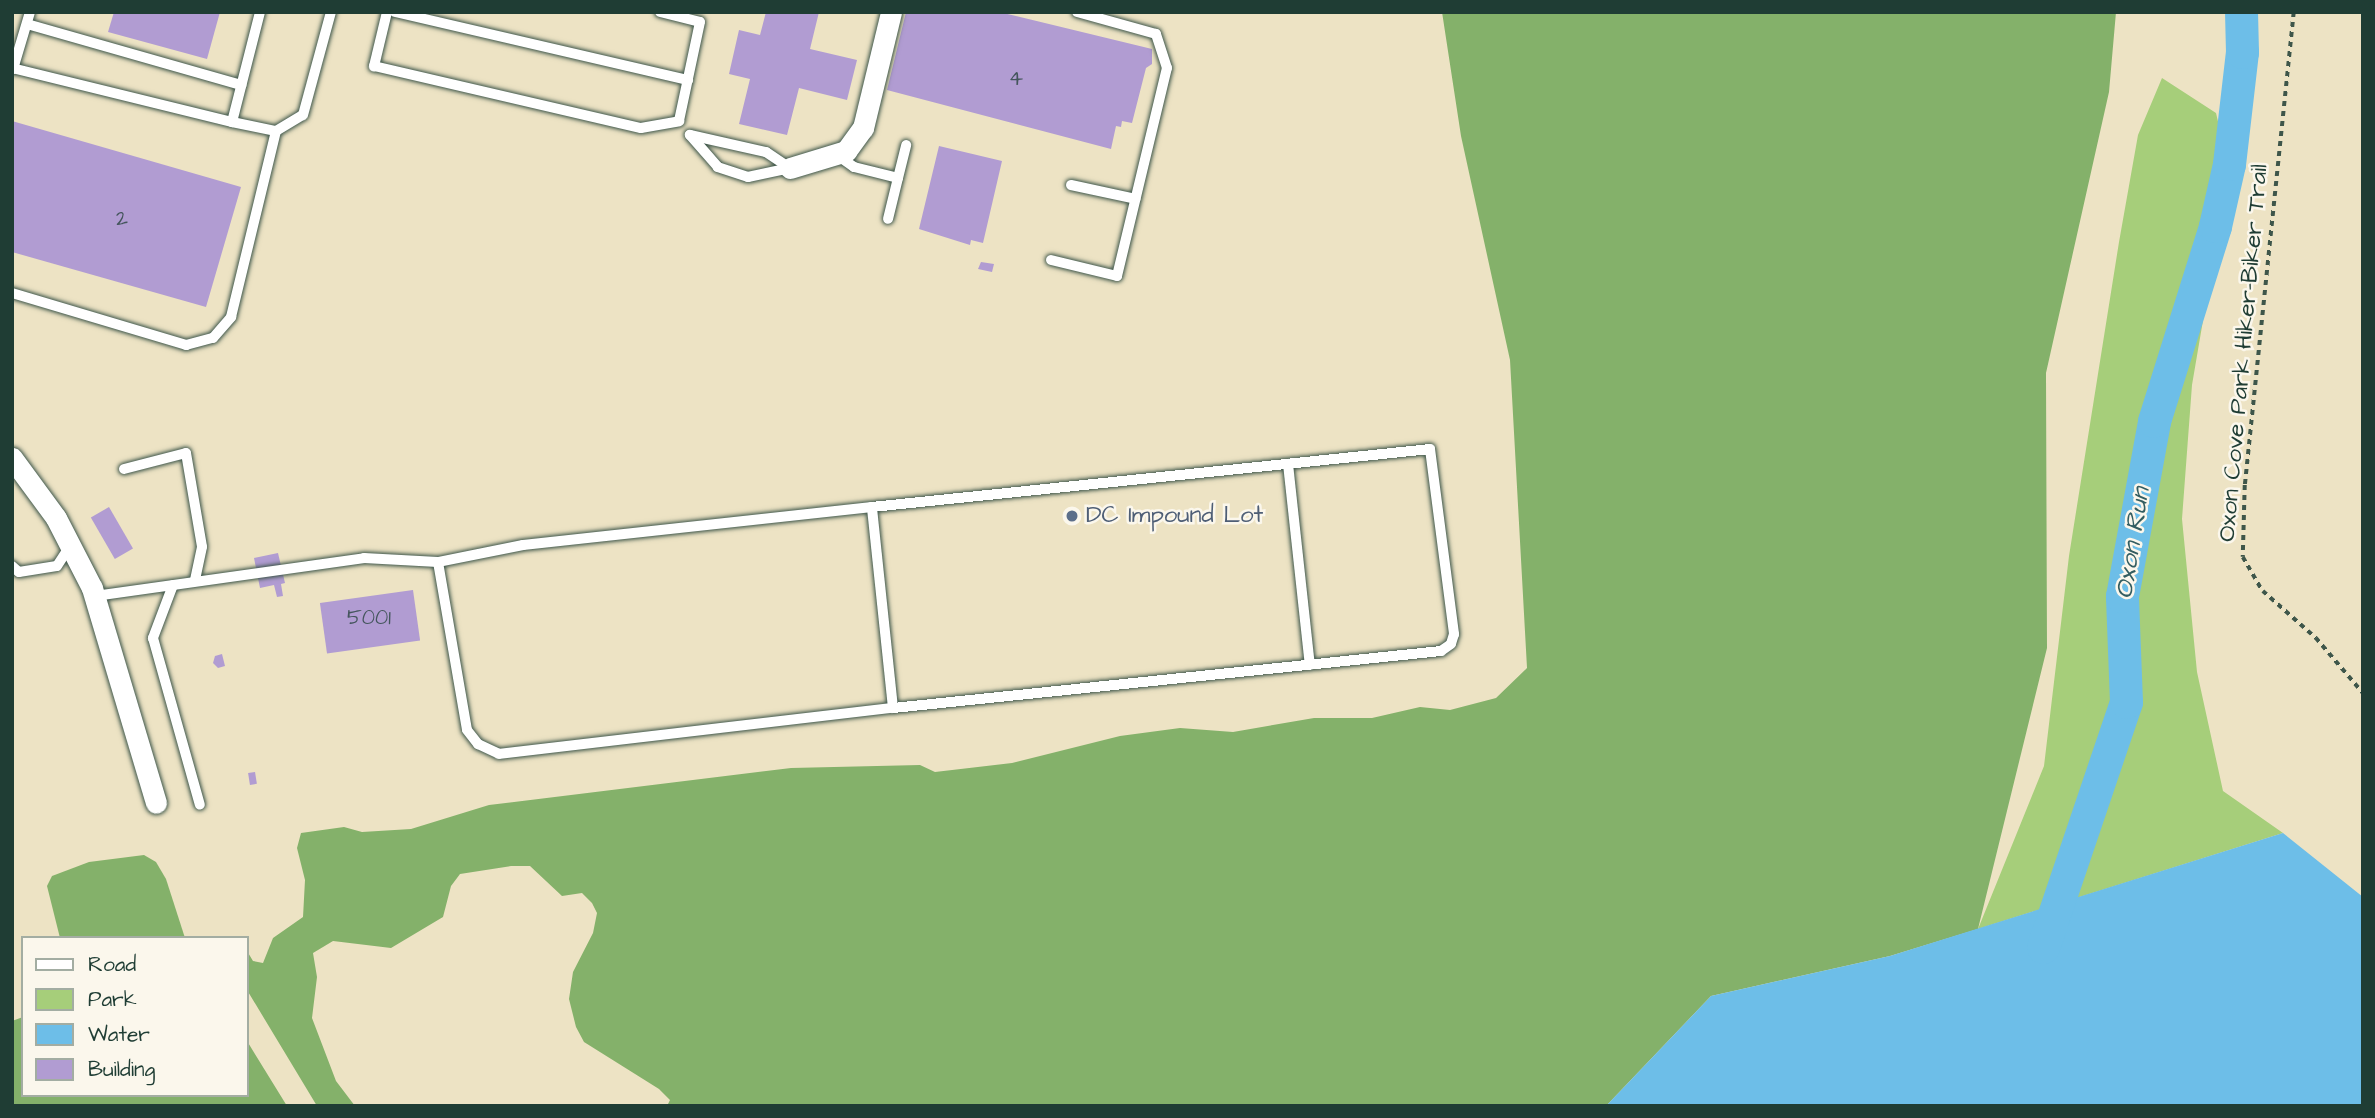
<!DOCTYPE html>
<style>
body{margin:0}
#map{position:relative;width:2375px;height:1118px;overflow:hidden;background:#ede3c4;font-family:"Architects Daughter",sans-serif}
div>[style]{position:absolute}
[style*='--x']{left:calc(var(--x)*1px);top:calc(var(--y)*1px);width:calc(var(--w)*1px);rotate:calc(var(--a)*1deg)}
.green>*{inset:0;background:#a6ce7a}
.forest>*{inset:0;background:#84b16a}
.water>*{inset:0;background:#6dbee8}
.river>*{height:33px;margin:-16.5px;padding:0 16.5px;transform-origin:16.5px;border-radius:16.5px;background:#6dbee8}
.building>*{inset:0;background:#b19cd2;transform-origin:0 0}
.path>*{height:3.5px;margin-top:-1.75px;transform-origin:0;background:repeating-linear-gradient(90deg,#3e564a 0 5px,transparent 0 10px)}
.roads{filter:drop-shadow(0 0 2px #3e564a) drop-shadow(0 0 2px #3e564a)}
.service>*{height:10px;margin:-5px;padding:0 5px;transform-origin:5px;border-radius:5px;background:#fff}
.minor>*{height:21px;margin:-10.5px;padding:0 10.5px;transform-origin:10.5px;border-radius:10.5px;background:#fff}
.dots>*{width:19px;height:19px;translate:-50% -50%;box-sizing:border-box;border:4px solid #fbf7ec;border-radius:50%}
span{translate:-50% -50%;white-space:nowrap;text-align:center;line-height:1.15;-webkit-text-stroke:5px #fbf7ec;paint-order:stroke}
.number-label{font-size:21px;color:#44555c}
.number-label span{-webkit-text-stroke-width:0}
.street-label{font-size:24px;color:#1f3d34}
.service-label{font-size:24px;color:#4e5e75}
.left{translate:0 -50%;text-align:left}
.water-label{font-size:26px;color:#325d61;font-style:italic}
.frame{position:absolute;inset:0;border:14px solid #1f3d34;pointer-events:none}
.legend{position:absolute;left:21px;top:936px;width:228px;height:161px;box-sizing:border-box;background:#fbf7ec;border:2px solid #a3ada2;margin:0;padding:9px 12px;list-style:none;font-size:21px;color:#1f3d34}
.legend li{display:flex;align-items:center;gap:14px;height:35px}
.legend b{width:35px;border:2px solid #a3ada2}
</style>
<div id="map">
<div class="green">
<div style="clip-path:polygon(2162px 78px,2216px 113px,2229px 168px,2192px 385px,2182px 519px,2197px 672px,2223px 791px,2283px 833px,1978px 929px,2044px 766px,2069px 556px,2119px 242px,2138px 135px)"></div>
</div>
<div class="forest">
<div style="clip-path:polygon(1442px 12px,2116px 12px,2109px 92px,2046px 373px,2047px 648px,1978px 929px,1890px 956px,1711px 996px,1606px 1106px,667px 1106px,670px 1100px,659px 1089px,584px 1042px,576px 1027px,569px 999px,573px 972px,593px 933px,597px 913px,592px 903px,582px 893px,562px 896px,530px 866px,511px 866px,460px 874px,451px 886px,443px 917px,391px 948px,333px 941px,313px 953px,317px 977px,312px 1018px,336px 1081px,355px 1106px,317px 1106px,247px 990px,247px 951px,253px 961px,263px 963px,273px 938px,303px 917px,305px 880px,297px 848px,301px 833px,344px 827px,362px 832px,411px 829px,489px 805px,791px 768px,920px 765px,935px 772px,1012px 763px,1120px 736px,1180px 728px,1233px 732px,1314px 718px,1372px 718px,1420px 707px,1450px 710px,1496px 698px,1527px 668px,1510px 360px,1461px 136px)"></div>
<div style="clip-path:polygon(144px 855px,156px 862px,166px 879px,185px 938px,60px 938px,47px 886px,52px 876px,89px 862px)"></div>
<div style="clip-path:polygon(23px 1017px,23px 1095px,247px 1095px,247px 1041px,287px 1106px,12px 1106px,12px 1021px)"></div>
</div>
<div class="water">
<div style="clip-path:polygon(2283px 833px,2363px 897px,2363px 1106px,1606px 1106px,1711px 996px,1890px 956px)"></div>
</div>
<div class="river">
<div style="--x:2043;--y:947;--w:259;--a:-71.3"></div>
<div style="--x:2126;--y:702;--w:106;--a:-92.2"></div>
<div style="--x:2122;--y:596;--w:178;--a:-79.6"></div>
<div style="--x:2154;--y:421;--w:204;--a:-72.6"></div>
<div style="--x:2215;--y:226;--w:64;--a:-77.3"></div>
<div style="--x:2229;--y:164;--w:113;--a:-83.4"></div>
<div style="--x:2242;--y:52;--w:40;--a:-91.4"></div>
</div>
<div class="building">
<div style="clip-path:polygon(114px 12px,220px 12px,207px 59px,108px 32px)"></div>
<div style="clip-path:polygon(766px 12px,819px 12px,810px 49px,857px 60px,847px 100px,799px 88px,787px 135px,739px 124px,750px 79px,729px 74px,739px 30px,760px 35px)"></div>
<div style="clip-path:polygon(906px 12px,999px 12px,1152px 49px,1152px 64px,1146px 68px,1132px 123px,1122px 121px,1121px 127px,1116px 126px,1111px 149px,887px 90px)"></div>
<div style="clip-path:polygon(12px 121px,241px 187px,206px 307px,12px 252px)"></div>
<div style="clip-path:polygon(939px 146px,1002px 161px,983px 243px,971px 240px,970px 245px,919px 229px)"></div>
<div style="clip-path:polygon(981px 262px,994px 264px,992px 272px,978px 269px)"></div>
<div style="left:109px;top:507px;width:48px;height:21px;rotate:60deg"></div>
<div style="clip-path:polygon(278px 553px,285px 583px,281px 584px,283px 596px,277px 597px,274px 585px,260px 588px,254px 558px)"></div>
<div style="left:413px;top:590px;width:51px;height:94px;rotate:82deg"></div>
<div style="clip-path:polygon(222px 654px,225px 666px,218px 668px,213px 663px,215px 656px)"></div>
<div style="left:255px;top:772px;width:12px;height:7px;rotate:81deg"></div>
</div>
<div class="path">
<div style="--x:2294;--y:12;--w:476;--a:95.9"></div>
<div style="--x:2245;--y:485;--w:72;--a:91.6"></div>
<div style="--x:2243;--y:557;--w:39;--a:60"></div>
<div style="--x:2263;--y:591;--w:71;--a:41.6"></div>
<div style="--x:2316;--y:638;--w:72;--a:49.5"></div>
</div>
<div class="roads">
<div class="service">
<div style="--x:387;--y:12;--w:56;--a:103.5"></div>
<div style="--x:374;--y:66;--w:274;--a:13.1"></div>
<div style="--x:641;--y:128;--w:39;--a:-10"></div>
<div style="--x:395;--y:12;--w:301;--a:13.1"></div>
<div style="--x:660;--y:12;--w:41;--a:14"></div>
<div style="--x:700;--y:22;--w:101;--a:102"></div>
<div style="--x:27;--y:24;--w:223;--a:15.9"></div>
<div style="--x:12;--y:68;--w:227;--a:13.8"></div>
<div style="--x:232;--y:122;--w:114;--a:-75.7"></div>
<div style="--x:13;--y:69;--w:59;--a:-73.4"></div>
<div style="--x:232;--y:122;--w:45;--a:11.6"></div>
<div style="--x:690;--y:135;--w:78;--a:12.6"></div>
<div style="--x:766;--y:152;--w:29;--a:34"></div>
<div style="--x:790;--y:168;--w:43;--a:167.9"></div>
<div style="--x:748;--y:177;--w:32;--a:-162"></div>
<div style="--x:718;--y:167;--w:43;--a:-131.2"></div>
<div style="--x:837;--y:155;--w:21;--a:35"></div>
<div style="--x:854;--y:167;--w:45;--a:14"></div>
<div style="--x:898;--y:178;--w:42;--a:103.7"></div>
<div style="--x:898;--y:178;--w:34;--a:-76"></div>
<div style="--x:1071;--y:185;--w:66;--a:12.2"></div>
<div style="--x:1051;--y:260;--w:68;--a:13.6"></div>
<div style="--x:1117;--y:276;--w:214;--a:-76.5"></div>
<div style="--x:1167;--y:68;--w:36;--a:-108"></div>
<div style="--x:1156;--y:34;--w:82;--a:-164.4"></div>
<div style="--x:12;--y:293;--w:182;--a:16.6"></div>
<div style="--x:186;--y:345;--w:28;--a:-15"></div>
<div style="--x:213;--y:338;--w:28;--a:-49"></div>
<div style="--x:231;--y:317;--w:191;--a:-76.4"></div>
<div style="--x:276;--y:131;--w:31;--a:-31"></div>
<div style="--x:303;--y:115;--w:107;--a:-74.8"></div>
<div style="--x:1288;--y:464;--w:202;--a:83.8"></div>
<div style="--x:124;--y:469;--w:64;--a:-14.5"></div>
<div style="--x:186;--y:453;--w:95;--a:80.3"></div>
<div style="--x:202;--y:547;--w:34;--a:102"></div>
<div style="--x:872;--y:507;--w:561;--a:-5.93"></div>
<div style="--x:1430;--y:449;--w:187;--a:82.6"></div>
<div style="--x:1454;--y:634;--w:10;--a:107"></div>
<div style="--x:1451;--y:644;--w:12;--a:145"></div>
<div style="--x:1441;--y:651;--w:551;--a:174.06"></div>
<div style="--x:12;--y:566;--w:9;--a:41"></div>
<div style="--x:19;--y:572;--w:38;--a:-9"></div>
<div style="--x:57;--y:566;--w:24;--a:-57"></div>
<div style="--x:173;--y:585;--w:57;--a:110.7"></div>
<div style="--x:153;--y:638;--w:173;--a:74.3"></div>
<div style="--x:95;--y:596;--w:272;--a:-8"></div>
<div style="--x:364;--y:558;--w:74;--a:3.1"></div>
<div style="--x:438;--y:562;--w:170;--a:80.2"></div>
<div style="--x:467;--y:730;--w:18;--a:52"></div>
<div style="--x:478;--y:744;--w:23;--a:25"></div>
<div style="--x:499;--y:754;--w:397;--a:-6.7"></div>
<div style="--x:893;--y:708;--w:202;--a:-96"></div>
<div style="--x:872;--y:507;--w:351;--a:173.8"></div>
<div style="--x:523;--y:545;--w:87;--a:168.7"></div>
</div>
<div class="minor">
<div style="--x:790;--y:168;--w:59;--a:-16.9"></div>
<div style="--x:846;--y:151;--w:29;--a:-54"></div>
<div style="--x:863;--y:128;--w:119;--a:-76.4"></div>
<div style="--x:12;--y:458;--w:74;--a:53.7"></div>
<div style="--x:56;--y:518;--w:79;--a:62.8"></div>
<div style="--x:92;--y:588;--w:224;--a:73.4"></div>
</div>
</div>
<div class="dots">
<div style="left:1072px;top:516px;background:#5c6f8a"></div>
</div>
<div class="number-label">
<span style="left:1016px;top:79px">4</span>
<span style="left:122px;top:219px">2</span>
<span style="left:369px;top:618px">5001</span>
</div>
<div class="street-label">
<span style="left:2244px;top:353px;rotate:-85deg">Oxon Cove Park Hiker-Biker Trail</span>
</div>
<div class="service-label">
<span class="left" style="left:1086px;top:516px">DC Impound Lot</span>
</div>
<div class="water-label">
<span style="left:2133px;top:543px;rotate:-81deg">Oxon Run</span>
</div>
<div class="frame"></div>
<ul class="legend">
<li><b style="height:9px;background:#fff"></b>Road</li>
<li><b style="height:19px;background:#a6ce7a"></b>Park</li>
<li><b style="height:19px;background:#6dbee8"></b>Water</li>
<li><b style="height:19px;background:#b19cd2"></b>Building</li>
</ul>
</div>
